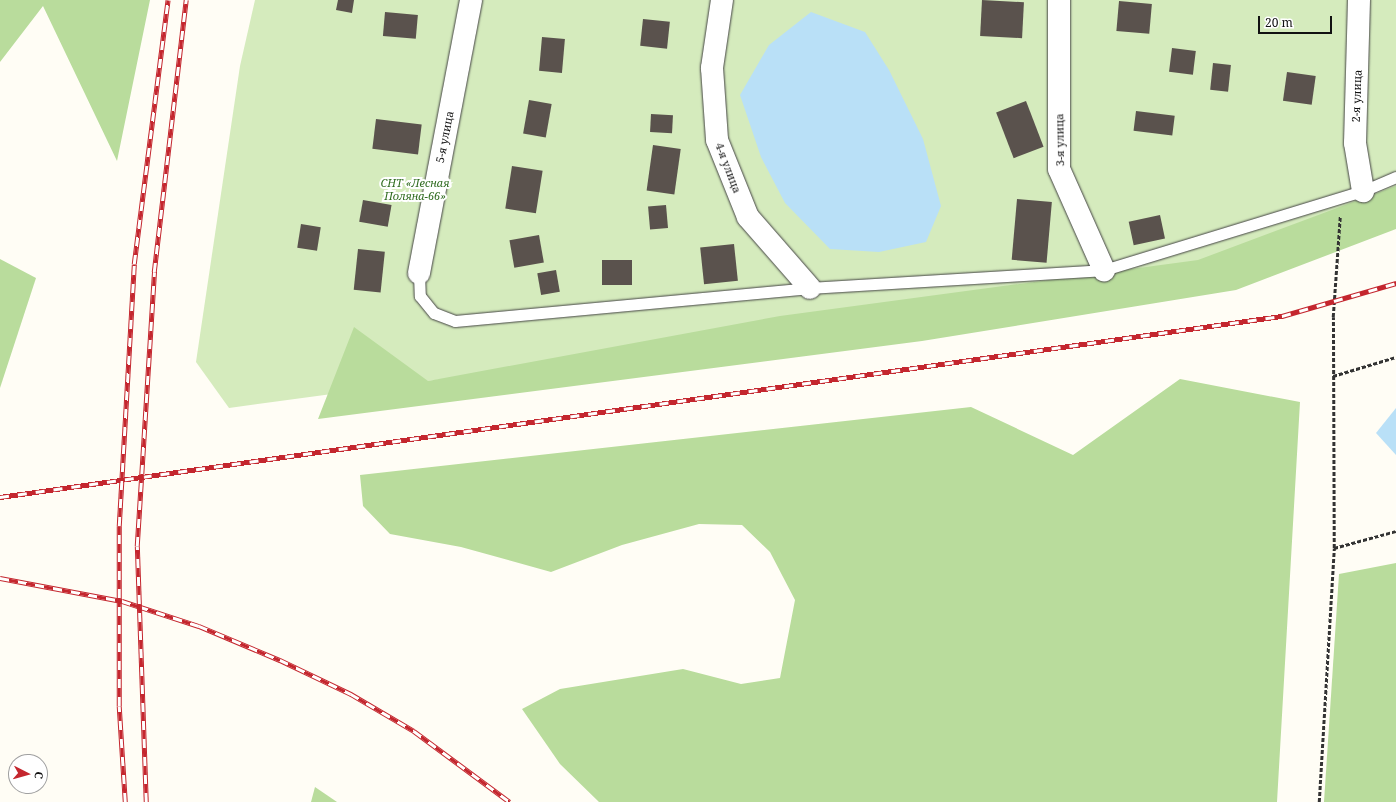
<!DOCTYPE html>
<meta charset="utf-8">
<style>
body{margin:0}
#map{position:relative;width:1396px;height:802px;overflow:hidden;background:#fffdf5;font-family:"Noto Serif",serif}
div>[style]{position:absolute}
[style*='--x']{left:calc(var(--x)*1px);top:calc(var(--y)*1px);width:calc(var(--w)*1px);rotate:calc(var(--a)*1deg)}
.green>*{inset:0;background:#d5ebbd}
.forest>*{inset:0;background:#b9dc9c}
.water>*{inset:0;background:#b9e0f7}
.building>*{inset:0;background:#5a524d;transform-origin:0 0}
.path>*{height:2.5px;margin-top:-1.25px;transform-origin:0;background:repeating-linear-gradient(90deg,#333 0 4px,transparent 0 6px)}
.roads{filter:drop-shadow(0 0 1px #444) drop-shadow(0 0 1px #444)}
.service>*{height:11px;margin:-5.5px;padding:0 5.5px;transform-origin:5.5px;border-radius:5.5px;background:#fff}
.minor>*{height:22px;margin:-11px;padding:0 11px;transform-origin:11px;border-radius:11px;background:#fff}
.rail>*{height:4.5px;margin-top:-2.25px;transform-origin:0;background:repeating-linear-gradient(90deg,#fff 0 9px,#c4262e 0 18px);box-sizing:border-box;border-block:1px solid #c4262e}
span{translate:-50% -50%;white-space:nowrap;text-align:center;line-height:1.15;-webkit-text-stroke:4px #fff;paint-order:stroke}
.street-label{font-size:11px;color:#111}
.park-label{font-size:11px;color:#2f6b1f;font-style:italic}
.north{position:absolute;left:8px;top:754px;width:40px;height:40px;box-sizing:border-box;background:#fff;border:1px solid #a0a0a0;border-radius:50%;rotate:96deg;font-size:11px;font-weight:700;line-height:16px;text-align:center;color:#111}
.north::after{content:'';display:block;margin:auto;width:14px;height:18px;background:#c4262e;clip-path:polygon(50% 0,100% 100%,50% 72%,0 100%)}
.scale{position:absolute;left:1258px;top:16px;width:74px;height:18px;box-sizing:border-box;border:2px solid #111;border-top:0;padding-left:5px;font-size:12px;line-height:14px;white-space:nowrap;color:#111;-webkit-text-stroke:3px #fff;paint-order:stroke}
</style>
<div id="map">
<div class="green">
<div style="clip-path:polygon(255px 0,1396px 0,1396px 225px,1255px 269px,229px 408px,196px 362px,240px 66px)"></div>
</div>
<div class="forest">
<div style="clip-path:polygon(0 0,150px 0,117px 161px,43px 6px,0 62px)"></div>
<div style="clip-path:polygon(1396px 186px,1396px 229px,1236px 290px,922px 341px,318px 419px,354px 327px,428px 381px,780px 316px,1198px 260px)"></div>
<div style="clip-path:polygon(0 259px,36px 278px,0 388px)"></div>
<div style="clip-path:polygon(1180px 379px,1300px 402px,1277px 802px,599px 802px,560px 764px,522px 709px,560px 689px,683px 669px,741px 684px,780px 678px,795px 600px,770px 552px,742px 525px,699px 524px,622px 545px,551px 572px,461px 547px,390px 534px,363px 506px,360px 475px,971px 407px,1073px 455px)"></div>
<div style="clip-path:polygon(1396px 563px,1396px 802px,1324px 802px,1339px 574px)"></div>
<div style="clip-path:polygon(315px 787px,337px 802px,311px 802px)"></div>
</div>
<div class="water">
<div style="clip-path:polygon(811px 12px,865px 32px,889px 70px,923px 139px,941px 206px,926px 242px,879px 252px,830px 249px,785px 203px,761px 157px,740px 95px,769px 45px)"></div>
<div style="clip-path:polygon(1396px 408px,1396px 455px,1376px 433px)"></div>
</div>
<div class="building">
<div style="clip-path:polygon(338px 0,354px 0,352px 13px,336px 10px)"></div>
<div style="left:982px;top:0;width:42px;height:36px;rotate:3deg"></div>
<div style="left:1119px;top:1px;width:33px;height:30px;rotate:5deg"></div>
<div style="left:385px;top:12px;width:33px;height:24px;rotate:5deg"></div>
<div style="left:643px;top:19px;width:27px;height:27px;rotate:6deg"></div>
<div style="left:542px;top:37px;width:23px;height:34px;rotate:5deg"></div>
<div style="left:1172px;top:48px;width:24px;height:24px;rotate:7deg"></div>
<div style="left:1213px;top:63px;width:18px;height:27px;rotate:6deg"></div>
<div style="left:1287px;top:72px;width:29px;height:29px;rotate:8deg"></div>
<div style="left:529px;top:100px;width:23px;height:34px;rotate:10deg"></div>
<div style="left:1026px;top:101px;width:49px;height:32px;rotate:69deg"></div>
<div style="left:1136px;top:111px;width:39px;height:20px;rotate:7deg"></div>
<div style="left:651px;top:114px;width:22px;height:18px;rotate:3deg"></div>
<div style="left:376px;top:119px;width:46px;height:30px;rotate:7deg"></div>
<div style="left:653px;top:145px;width:28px;height:46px;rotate:8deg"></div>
<div style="left:512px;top:166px;width:31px;height:43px;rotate:9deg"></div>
<div style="left:1017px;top:199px;width:35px;height:61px;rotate:5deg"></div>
<div style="left:363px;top:200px;width:29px;height:22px;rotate:10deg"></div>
<div style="left:666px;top:205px;width:23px;height:18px;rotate:85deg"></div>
<div style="left:1160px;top:215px;width:24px;height:32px;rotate:78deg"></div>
<div style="left:301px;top:224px;width:20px;height:24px;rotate:9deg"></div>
<div style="left:539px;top:235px;width:28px;height:30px;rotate:80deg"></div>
<div style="left:734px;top:244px;width:37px;height:34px;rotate:84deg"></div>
<div style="left:358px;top:249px;width:27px;height:41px;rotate:6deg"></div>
<div style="left:602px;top:260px;width:30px;height:25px"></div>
<div style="left:556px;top:270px;width:22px;height:19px;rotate:80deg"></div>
</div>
<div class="path">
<div style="--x:1333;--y:376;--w:66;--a:-16.8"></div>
<div style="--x:1334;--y:548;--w:64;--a:-15.3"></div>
<div style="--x:1319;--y:802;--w:254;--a:-86.6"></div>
<div style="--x:1334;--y:548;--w:231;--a:-90.2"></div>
<div style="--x:1333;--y:317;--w:101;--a:-86"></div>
</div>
<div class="roads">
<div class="service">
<div style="--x:419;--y:273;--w:23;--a:88"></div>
<div style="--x:420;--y:296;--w:22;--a:51"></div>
<div style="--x:434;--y:313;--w:22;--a:21"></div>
<div style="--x:455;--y:321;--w:357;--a:-5.3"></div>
<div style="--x:810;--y:288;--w:295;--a:-3.5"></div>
<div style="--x:1104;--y:270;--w:271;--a:-17"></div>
<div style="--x:1363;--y:191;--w:36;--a:-23"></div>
</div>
<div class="minor">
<div style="--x:722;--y:0;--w:69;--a:98.4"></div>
<div style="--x:712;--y:68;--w:72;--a:86"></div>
<div style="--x:717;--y:140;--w:83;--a:68.1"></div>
<div style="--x:748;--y:217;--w:94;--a:48.9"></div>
<div style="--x:1059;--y:0;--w:169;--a:90"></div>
<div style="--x:1059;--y:169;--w:111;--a:66"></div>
<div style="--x:1359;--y:0;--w:143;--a:91.6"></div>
<div style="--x:1355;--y:143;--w:49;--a:80.5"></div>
<div style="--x:419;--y:273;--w:278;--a:-79.2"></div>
</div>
</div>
<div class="rail">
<div style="--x:0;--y:497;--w:1295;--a:-8.04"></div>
<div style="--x:1282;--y:316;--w:119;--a:-16.1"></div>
<div style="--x:0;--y:578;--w:124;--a:10.7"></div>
<div style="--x:122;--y:601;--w:81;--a:18"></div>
<div style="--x:199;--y:626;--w:88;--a:22.8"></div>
<div style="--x:280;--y:660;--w:79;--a:25.6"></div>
<div style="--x:351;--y:694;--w:73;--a:30.4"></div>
<div style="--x:414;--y:731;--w:119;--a:36.5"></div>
<div style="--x:125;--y:802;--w:96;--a:-93.6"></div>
<div style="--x:119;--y:706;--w:180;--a:-90"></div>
<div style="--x:119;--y:526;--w:262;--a:-86.7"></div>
<div style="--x:134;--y:264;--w:266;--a:-82.7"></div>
<div style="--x:146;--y:802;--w:256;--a:-92"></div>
<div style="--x:137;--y:546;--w:275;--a:-86.4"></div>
<div style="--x:154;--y:272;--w:274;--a:-83.3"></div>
</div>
<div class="street-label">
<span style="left:1357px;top:96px;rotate:-88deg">2-я улица</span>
<span style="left:445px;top:137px;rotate:-79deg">5-я улица</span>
<span style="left:1060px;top:140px;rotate:-91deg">3-я улица</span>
<span style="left:728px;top:168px;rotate:69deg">4-я улица</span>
</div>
<div class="park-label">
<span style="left:415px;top:190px">СНТ «Лесная<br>Поляна-66»</span>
</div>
<div class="north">С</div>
<div class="scale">20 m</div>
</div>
